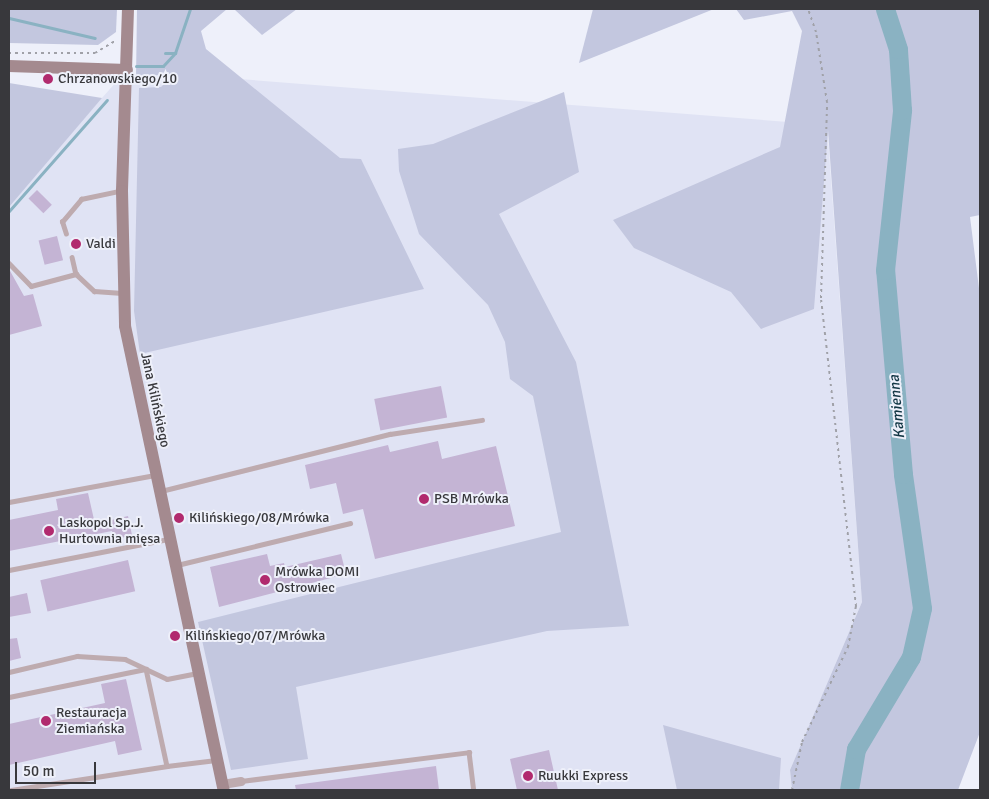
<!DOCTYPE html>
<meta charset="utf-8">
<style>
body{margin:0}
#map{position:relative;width:989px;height:799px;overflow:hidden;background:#eef0fa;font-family:Signika,sans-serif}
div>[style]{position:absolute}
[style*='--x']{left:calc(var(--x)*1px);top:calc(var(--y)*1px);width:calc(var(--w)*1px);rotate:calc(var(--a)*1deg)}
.built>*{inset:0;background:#e0e3f4}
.green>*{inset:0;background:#c3c7df}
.stream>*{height:3px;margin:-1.5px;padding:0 1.5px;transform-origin:1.5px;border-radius:1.5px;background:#8ab2c2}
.river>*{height:19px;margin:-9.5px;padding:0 9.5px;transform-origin:9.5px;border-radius:9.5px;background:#8ab2c2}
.building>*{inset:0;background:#c4b4d4;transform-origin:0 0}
.path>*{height:2px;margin-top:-1px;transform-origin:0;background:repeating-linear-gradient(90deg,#a0a1a8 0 2.5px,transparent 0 6.5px)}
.lane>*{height:4.5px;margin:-2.25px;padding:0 2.25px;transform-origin:2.25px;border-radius:2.25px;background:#beabaf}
.street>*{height:9px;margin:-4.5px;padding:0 4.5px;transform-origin:4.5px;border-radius:4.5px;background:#beabaf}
.secondary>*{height:12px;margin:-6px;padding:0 6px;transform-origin:6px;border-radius:6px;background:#a48a8f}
.dots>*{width:14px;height:14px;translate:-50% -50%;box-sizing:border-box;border:2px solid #eef0fa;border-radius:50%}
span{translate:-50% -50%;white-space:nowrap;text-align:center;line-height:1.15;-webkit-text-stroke:4px #eef0fa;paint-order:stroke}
.poi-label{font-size:14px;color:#38383c}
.left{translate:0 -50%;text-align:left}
.street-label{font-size:14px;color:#38383c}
.water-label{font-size:15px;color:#133745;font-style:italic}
.frame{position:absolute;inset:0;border:10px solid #38383c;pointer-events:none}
.scale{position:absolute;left:15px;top:762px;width:81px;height:22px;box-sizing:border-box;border:2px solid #38383c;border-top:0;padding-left:6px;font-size:15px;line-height:18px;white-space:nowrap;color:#38383c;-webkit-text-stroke:4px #eef0fa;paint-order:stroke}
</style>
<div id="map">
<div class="built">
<div style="clip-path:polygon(175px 74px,827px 125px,862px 602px,790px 770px,792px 790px,9px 790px,9px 203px,117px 81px)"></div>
</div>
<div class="green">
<div style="clip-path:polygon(9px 9px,117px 9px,116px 32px,98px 45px,9px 43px)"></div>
<div style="clip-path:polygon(137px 9px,227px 9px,201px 31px,206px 49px,340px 158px,361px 159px,424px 289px,140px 354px,134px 311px,139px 88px,161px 87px,174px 74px,136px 77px)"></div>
<div style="clip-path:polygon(234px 9px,297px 9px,262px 35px)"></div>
<div style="clip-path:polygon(593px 9px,714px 9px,579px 63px)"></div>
<div style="clip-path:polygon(736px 9px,980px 9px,980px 215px,970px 217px,980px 296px,980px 732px,958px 790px,792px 790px,790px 770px,862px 602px,828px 130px,814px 309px,761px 329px,731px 292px,634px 248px,613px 220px,780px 147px,802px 31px,792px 11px,744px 20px)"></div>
<div style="clip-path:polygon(9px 83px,102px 98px,9px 207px)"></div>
<div style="clip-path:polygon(564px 92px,579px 172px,499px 214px,576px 362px,629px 626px,547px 631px,296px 687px,308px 759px,231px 770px,198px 622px,561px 532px,533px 396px,510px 379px,505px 342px,488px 305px,419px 234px,399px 171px,398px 149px,433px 144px)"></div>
<div style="clip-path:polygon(663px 725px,781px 758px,779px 790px,677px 790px)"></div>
</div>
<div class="stream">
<div style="--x:9;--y:18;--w:88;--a:13.1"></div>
<div style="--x:165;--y:53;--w:10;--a:0"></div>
<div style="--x:175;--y:53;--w:46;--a:-71.2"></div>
<div style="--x:136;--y:66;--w:27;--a:0"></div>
<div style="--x:163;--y:66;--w:18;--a:-47"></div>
<div style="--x:9;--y:211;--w:148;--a:-48.6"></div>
</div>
<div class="river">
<div style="--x:849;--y:790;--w:42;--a:-80.3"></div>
<div style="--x:856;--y:749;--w:107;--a:-59.1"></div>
<div style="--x:911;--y:657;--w:50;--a:-77.3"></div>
<div style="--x:922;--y:608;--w:135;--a:-98.1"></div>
<div style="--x:903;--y:474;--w:205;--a:-95"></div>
<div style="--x:885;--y:270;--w:161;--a:-83.9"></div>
<div style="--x:902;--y:110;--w:61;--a:-93.8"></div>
<div style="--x:898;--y:49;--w:42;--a:-108"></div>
</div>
<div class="building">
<div style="left:37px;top:190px;width:21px;height:12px;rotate:45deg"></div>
<div style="left:57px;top:236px;width:25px;height:19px;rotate:76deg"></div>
<div style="clip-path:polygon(9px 269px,24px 296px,33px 294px,42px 326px,9px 335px)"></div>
<div style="left:441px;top:386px;width:32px;height:68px;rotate:79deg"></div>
<div style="clip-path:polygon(438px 441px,442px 459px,496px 446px,515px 526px,375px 559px,363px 509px,343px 514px,336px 483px,310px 489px,305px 465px,388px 445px,390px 452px)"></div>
<div style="clip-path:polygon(88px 493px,95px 524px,128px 516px,132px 535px,114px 540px,112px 531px,9px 551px,9px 520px,58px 510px,56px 499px)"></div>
<div style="clip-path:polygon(267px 554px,270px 566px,284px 563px,285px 567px,341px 554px,346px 574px,219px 607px,210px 567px)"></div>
<div style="left:128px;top:560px;width:32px;height:90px;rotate:77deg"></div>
<div style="clip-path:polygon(27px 593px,31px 613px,9px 617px,9px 597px)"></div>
<div style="clip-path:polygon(17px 638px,21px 658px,9px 661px,9px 639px)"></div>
<div style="clip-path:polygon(126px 679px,142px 750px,118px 755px,115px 741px,9px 765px,9px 724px,105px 703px,101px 684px)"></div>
<div style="clip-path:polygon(549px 750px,558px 790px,517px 790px,510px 759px)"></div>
<div style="clip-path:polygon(436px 766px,439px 790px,296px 790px,295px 785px)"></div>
</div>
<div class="path">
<div style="--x:9;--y:53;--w:86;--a:0"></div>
<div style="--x:95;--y:53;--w:23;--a:-31"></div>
<div style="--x:792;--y:790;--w:49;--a:-78.2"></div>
<div style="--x:802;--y:742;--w:106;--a:-64.2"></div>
<div style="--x:848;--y:647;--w:42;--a:-79"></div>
<div style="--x:856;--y:606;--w:310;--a:-96.5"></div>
<div style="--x:821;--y:298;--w:196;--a:-88.2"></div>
<div style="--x:827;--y:102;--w:71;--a:-98.9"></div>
<div style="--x:816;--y:32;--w:24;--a:-109"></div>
</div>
<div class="lane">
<div style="--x:66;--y:234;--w:13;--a:-108"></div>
<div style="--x:62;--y:222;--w:30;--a:-50"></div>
<div style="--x:81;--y:199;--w:40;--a:-12"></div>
<div style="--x:72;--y:257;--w:17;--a:77"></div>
<div style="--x:76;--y:274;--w:25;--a:43"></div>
<div style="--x:94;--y:291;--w:28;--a:4"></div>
<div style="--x:9;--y:263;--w:32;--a:46"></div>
<div style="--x:31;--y:286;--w:47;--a:-14.9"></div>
<div style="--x:161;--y:491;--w:236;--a:-14"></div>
<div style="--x:390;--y:434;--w:93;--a:-8.7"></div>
<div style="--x:9;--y:502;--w:148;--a:-10.5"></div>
<div style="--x:177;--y:565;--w:178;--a:-13.6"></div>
<div style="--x:9;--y:570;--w:163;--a:-11"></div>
<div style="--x:9;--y:672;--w:70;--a:-13.2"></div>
<div style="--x:77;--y:656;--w:48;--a:3.6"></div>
<div style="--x:125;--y:659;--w:23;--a:25"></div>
<div style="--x:146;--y:669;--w:99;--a:77.8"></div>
<div style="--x:167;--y:766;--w:49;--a:-7"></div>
<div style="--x:9;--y:697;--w:140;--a:-11.6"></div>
<div style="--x:146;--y:669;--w:23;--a:25"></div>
<div style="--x:167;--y:679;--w:32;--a:-11"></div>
<div style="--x:241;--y:781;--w:230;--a:-7.2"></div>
<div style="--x:469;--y:752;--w:38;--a:83"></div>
<div style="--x:11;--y:790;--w:158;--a:-8.7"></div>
</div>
<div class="street">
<div style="--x:222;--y:784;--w:19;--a:-9"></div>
</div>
<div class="secondary">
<div style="--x:128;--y:9;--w:182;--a:91.9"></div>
<div style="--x:122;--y:191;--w:135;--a:88.7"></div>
<div style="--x:125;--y:326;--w:474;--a:78"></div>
<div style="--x:9;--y:66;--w:118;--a:1.9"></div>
</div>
<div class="dots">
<div style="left:48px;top:79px;background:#b12a6e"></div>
<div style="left:76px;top:244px;background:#b12a6e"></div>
<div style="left:424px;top:499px;background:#b12a6e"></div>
<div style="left:179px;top:518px;background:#b12a6e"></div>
<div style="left:49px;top:531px;background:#b12a6e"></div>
<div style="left:265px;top:580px;background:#b12a6e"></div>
<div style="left:175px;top:636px;background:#b12a6e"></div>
<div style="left:46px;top:721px;background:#b12a6e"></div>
<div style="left:528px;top:776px;background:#b12a6e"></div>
</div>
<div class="poi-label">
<span class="left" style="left:58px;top:79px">Chrzanowskiego/10</span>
<span class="left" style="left:86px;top:244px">Valdi</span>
<span class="left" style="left:434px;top:499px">PSB Mrówka</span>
<span class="left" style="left:189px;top:518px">Kilińskiego/08/Mrówka</span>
<span class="left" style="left:59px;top:531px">Laskopol Sp.J.<br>Hurtownia mięsa</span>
<span class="left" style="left:275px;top:580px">Mrówka DOMI<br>Ostrowiec</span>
<span class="left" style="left:185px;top:636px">Kilińskiego/07/Mrówka</span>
<span class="left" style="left:56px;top:721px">Restauracja<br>Ziemiańska</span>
<span class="left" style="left:538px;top:776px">Ruukki Express</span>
</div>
<div class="street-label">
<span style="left:155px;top:400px;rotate:78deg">Jana Kilińskiego</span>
</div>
<div class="water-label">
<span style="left:897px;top:407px;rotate:-95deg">Kamienna</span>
</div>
<div class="frame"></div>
<div class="scale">50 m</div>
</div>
